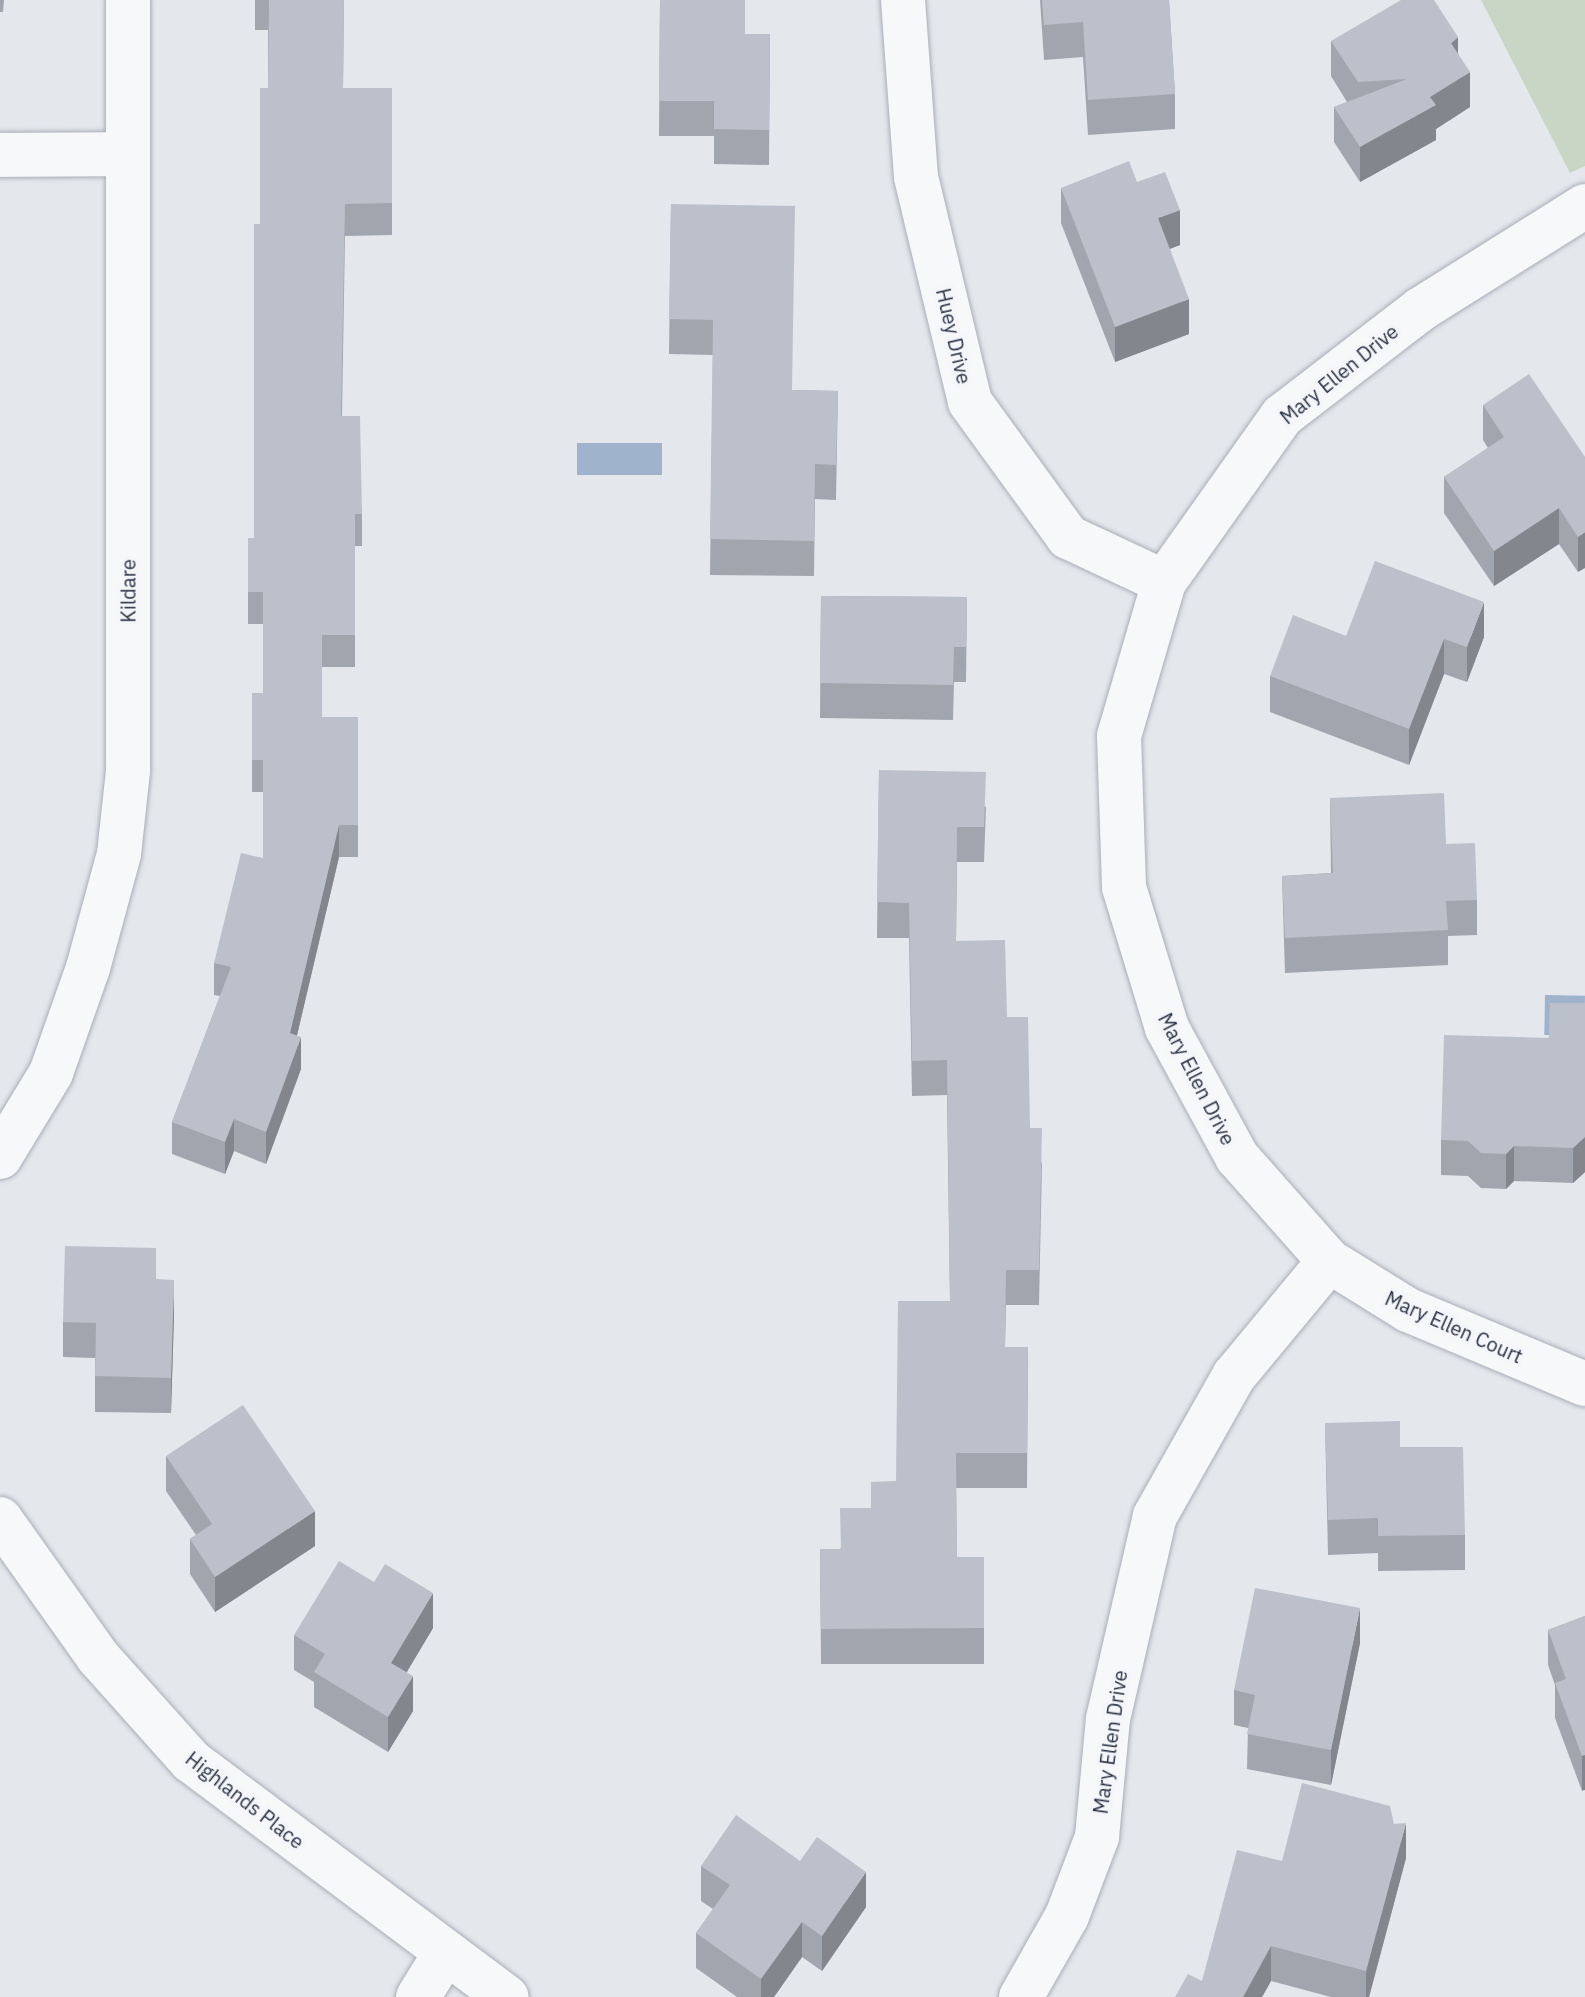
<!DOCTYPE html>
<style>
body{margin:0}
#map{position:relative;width:1585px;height:1997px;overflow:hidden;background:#e4e7ec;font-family:"IBM Plex Sans",sans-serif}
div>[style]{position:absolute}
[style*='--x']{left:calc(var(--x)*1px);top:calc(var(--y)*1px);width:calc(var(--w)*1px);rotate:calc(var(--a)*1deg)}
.green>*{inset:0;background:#c9d6c5}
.water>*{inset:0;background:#9fb4cc;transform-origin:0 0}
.roads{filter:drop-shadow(0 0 2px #a9aeb7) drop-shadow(0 0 2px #a9aeb7)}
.minor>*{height:44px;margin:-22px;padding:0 22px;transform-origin:22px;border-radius:22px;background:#f7f8fa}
.wall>*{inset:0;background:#a1a5ae}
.shaded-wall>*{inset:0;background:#83868d;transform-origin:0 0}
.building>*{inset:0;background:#bbc0ca}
span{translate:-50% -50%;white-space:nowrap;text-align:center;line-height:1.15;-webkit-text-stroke:8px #f4f6f9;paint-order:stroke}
.street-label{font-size:20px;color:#2b3445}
</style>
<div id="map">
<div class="green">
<div style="clip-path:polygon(1481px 0,1585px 0,1585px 166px,1570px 173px)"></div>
</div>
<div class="water">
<div style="left:577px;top:443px;width:85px;height:32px"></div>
<div style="left:1545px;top:995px;width:40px;height:40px;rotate:1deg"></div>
</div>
<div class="roads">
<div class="minor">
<div style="--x:903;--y:0;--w:177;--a:85.8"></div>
<div style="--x:916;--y:177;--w:231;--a:76.5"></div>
<div style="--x:970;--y:402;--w:167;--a:54"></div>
<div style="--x:1068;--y:537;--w:106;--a:25.1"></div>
<div style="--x:0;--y:155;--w:128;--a:-0.4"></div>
<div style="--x:0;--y:1157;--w:98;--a:-58.7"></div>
<div style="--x:51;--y:1073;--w:111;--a:-70.6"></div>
<div style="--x:88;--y:968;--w:118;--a:-74.8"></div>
<div style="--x:119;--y:854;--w:83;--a:-83.8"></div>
<div style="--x:128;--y:771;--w:771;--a:-90"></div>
<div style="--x:1329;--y:1261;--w:93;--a:31.8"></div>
<div style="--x:1408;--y:1310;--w:192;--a:22.7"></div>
<div style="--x:0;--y:1519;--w:169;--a:54.6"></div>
<div style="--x:98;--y:1657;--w:140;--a:48.2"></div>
<div style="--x:191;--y:1761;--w:394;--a:36.8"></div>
<div style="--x:418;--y:1997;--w:49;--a:-58.2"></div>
<div style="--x:1021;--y:1997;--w:93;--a:-60.4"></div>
<div style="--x:1067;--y:1916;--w:85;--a:-69.2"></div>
<div style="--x:1097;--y:1837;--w:119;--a:-84.7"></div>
<div style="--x:1108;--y:1719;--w:208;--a:-77"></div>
<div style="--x:1155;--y:1516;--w:161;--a:-60.6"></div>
<div style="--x:1234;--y:1376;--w:149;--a:-50.4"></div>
<div style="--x:1329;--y:1261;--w:139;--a:-131.5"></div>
<div style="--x:1237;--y:1157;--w:147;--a:-118.5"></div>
<div style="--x:1167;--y:1028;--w:147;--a:-107"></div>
<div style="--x:1124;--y:887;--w:151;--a:-91.9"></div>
<div style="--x:1119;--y:736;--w:160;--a:-73.7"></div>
<div style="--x:1164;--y:582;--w:204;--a:-54.6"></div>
<div style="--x:1282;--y:416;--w:175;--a:-37.6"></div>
<div style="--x:1421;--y:309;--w:194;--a:-32.1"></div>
</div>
</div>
<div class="wall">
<div style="clip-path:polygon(0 0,4px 0,3px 12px,0 12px)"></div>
<div style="clip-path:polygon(255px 0,344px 0,343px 88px,392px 88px,392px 235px,345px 236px,342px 416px,362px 514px,362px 546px,355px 546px,355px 667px,322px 667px,322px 717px,358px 717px,358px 857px,339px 857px,297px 1035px,301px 1069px,266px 1164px,234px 1151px,225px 1174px,172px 1154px,172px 1122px,220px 996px,214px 995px,214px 963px,263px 858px,263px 792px,252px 792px,252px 693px,263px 693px,263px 624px,248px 624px,248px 538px,254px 538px,260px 224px,268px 88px,268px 30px,255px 30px)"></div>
<div style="clip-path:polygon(660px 0,745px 34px,770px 34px,769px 165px,714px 164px,714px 136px,659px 136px)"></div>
<div style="clip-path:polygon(1040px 0,1169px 0,1175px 94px,1175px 129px,1088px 135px,1083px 57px,1044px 60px)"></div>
<div style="clip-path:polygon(1331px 41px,1458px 54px,1470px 107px,1436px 129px,1436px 140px,1360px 182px,1334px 142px,1334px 107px,1347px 102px,1331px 76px)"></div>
<div style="clip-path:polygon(1137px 182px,1180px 245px,1170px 249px,1189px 334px,1115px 362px,1061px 223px,1061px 188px)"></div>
<div style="clip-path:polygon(671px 204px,792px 390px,838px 391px,836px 500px,815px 499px,814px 576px,710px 575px,713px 355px,669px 354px)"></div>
<div style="clip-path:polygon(1483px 405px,1585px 457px,1578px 572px,1559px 544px,1494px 586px,1444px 513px,1444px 477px,1488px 448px,1483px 440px)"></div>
<div style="clip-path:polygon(821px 596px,967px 597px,966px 682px,954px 682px,953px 720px,820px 718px)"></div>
<div style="clip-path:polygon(1346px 636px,1484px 637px,1467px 682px,1444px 674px,1409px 765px,1270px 712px,1270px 676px)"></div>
<div style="clip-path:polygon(879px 770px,986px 807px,984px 862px,957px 862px,956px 941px,1007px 1017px,1030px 1128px,1042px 1164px,1039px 1305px,1006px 1305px,1005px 1347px,1028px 1347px,1027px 1488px,956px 1488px,957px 1557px,984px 1557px,984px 1664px,821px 1664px,820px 1549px,840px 1549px,871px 1508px,896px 1481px,950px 1301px,947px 1095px,912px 1096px,909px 938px,877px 938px)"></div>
<div style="clip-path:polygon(1330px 798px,1446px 844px,1477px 900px,1477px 935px,1448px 936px,1448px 965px,1285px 973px,1282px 876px,1331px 873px)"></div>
<div style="clip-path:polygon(1585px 1003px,1585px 1172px,1573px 1183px,1514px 1181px,1506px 1189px,1481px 1188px,1468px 1176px,1441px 1175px,1441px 1140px)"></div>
<div style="clip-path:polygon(156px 1279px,174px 1315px,171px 1413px,95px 1412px,95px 1358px,63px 1357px,63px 1322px)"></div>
<div style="clip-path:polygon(1325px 1423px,1465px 1535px,1465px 1570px,1378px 1571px,1378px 1553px,1328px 1555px)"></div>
<div style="clip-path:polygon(166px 1456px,315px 1546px,215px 1612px,190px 1574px,190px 1539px,196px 1535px,166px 1491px)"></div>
<div style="clip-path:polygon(1585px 1616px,1585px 1790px,1582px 1791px,1555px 1718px,1555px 1685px,1548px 1665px,1548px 1630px)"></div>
<div style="clip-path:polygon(433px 1628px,407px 1672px,413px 1711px,388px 1752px,314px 1707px,314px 1682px,294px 1670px,294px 1635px)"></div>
<div style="clip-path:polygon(1360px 1643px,1331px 1785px,1247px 1769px,1248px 1728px,1234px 1725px,1234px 1690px)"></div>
<div style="clip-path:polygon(1394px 1824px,1406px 1858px,1369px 1997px,1331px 1997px,1271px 1981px,1262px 1997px,1175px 1997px,1202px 1981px,1282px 1861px)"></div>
<div style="clip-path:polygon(701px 1866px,866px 1907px,822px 1971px,802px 1957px,774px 1997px,737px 1997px,696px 1968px,696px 1933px,713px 1909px,701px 1901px)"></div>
</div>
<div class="shaded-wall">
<div style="clip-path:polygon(1458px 37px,1458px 72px,1451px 43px)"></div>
<div style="clip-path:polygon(1470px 72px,1470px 107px,1436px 129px,1436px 140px,1360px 182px,1360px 147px,1430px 97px)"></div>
<div style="clip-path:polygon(1180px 210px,1180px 245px,1158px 253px,1158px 218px)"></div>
<div style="clip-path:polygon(1189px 299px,1189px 334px,1115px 362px,1115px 327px)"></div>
<div style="clip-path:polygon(1559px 508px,1559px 544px,1494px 586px,1494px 551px)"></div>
<div style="clip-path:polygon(1585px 532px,1585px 568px,1578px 572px,1578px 537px)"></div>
<div style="clip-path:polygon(1484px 602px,1484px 637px,1467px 682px,1467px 647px)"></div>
<div style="clip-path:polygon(1444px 639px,1444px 674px,1409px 765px,1409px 729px)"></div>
<div style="clip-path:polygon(339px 825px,339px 857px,290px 1065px,290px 1033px)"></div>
<div style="clip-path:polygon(301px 1037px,301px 1069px,266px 1164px,266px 1132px)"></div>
<div style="clip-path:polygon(234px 1119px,234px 1151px,225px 1174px,225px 1142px)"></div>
<div style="clip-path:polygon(1585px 1137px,1585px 1172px,1573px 1183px,1573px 1148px)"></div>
<div style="clip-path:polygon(1514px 1146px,1514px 1181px,1506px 1189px,1506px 1154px)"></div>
<div style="clip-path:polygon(174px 1280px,174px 1315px,171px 1413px,171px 1378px)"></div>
<div style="clip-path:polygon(315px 1511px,315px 1546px,215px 1612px,215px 1577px)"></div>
<div style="clip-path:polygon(433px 1593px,433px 1628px,391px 1698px,391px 1663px)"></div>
<div style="clip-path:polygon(1360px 1608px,1360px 1643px,1331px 1785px,1331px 1750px)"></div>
<div style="clip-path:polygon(413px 1676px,413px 1711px,388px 1752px,388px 1717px)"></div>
<div style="left:1585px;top:1755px;width:35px;height:3px;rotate:90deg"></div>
<div style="clip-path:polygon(1406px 1823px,1406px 1858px,1369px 1997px,1366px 1997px,1366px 1971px)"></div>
<div style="clip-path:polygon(866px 1872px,866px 1907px,822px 1971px,822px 1936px)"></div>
<div style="clip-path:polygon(802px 1922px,802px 1957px,774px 1997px,761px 1997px,761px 1979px)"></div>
<div style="clip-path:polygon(1271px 1946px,1271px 1981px,1262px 1997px,1243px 1997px)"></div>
</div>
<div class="building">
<div style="clip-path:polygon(269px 0,344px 0,343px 88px,392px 88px,392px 203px,345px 204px,341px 416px,360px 416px,362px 514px,355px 514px,355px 635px,322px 635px,322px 717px,358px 717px,358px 825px,339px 825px,290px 1033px,301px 1037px,266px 1132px,234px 1119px,225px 1142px,172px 1122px,231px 967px,214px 963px,241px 853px,263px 858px,263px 760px,252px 760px,252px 693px,263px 693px,263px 592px,248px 592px,248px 538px,254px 538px,254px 224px,260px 224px,260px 88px,268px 88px)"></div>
<div style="clip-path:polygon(660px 0,745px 0,745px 34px,770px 34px,769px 130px,714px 129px,714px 101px,659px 101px)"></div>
<div style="clip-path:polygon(1042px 0,1169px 0,1175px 94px,1088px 100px,1083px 22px,1044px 25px)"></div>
<div style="clip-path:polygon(1401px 0,1434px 0,1458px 37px,1451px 43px,1470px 72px,1430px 97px,1436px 105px,1360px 147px,1334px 107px,1407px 79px,1358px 82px,1331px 41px)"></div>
<div style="clip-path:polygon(1129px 161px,1137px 182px,1165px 172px,1180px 210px,1158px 218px,1189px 299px,1115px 327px,1061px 188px)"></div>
<div style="clip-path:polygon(671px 204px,795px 206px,792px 390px,838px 391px,836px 465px,815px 464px,814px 541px,710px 539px,713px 320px,669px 319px)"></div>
<div style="clip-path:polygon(1529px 374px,1585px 457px,1585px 532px,1578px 537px,1559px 508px,1494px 551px,1444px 477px,1504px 437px,1483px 405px)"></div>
<div style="clip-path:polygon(1375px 561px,1484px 602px,1467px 647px,1444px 639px,1409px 729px,1270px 676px,1293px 615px,1346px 636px)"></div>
<div style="clip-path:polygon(821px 596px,967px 597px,966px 647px,954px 647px,953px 685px,820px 683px)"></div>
<div style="clip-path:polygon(879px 770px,986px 772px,984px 827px,957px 827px,956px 941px,1005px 940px,1007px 1017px,1028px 1017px,1030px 1128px,1042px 1128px,1039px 1270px,1006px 1270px,1005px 1347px,1028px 1347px,1027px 1453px,956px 1453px,957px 1557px,984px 1557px,984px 1628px,821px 1629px,820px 1549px,841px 1549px,840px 1508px,871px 1508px,871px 1482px,896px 1481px,898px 1301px,950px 1301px,947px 1060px,912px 1061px,909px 903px,877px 902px)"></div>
<div style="clip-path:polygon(1444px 793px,1446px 844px,1475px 843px,1477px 900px,1446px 901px,1448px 930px,1285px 938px,1282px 876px,1333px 873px,1330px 798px)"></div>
<div style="clip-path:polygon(1550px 1003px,1585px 1003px,1585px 1137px,1573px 1148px,1514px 1146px,1506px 1154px,1481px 1153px,1468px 1141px,1441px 1140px,1444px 1035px,1549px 1038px)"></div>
<div style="clip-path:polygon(65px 1246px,156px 1248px,156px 1279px,174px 1280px,171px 1378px,95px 1376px,96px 1323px,63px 1322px)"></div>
<div style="clip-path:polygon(243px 1405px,315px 1511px,215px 1577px,190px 1539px,212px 1524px,166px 1456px)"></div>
<div style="clip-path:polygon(1400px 1421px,1400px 1447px,1463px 1447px,1465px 1535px,1378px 1536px,1378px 1518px,1328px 1520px,1325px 1423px)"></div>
<div style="clip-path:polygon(339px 1561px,374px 1582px,385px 1564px,433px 1593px,391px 1663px,413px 1676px,388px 1717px,314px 1672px,325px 1654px,294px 1635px)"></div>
<div style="clip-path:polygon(1255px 1588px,1360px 1608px,1331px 1750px,1247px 1734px,1255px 1695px,1234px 1690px)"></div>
<div style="clip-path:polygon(1585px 1616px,1585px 1755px,1582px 1756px,1555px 1683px,1566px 1679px,1548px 1630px)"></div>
<div style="clip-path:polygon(1302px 1783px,1390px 1806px,1394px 1824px,1406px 1823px,1366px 1971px,1271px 1946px,1243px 1997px,1175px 1997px,1188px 1974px,1202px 1981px,1237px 1850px,1282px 1861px)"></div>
<div style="clip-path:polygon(736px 1815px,800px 1861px,817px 1837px,866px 1872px,822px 1936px,802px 1922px,761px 1979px,696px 1933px,730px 1885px,701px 1866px)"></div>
</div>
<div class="street-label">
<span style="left:954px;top:336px;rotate:77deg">Huey Drive</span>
<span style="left:1339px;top:374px;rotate:-39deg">Mary Ellen Drive</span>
<span style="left:128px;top:591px;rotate:-90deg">Kildare</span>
<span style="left:1197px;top:1079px;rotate:63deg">Mary Ellen Drive</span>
<span style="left:1454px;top:1327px;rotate:24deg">Mary Ellen Court</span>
<span style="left:1110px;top:1742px;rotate:-82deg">Mary Ellen Drive</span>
<span style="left:245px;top:1800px;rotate:38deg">Highlands Place</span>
</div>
</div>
